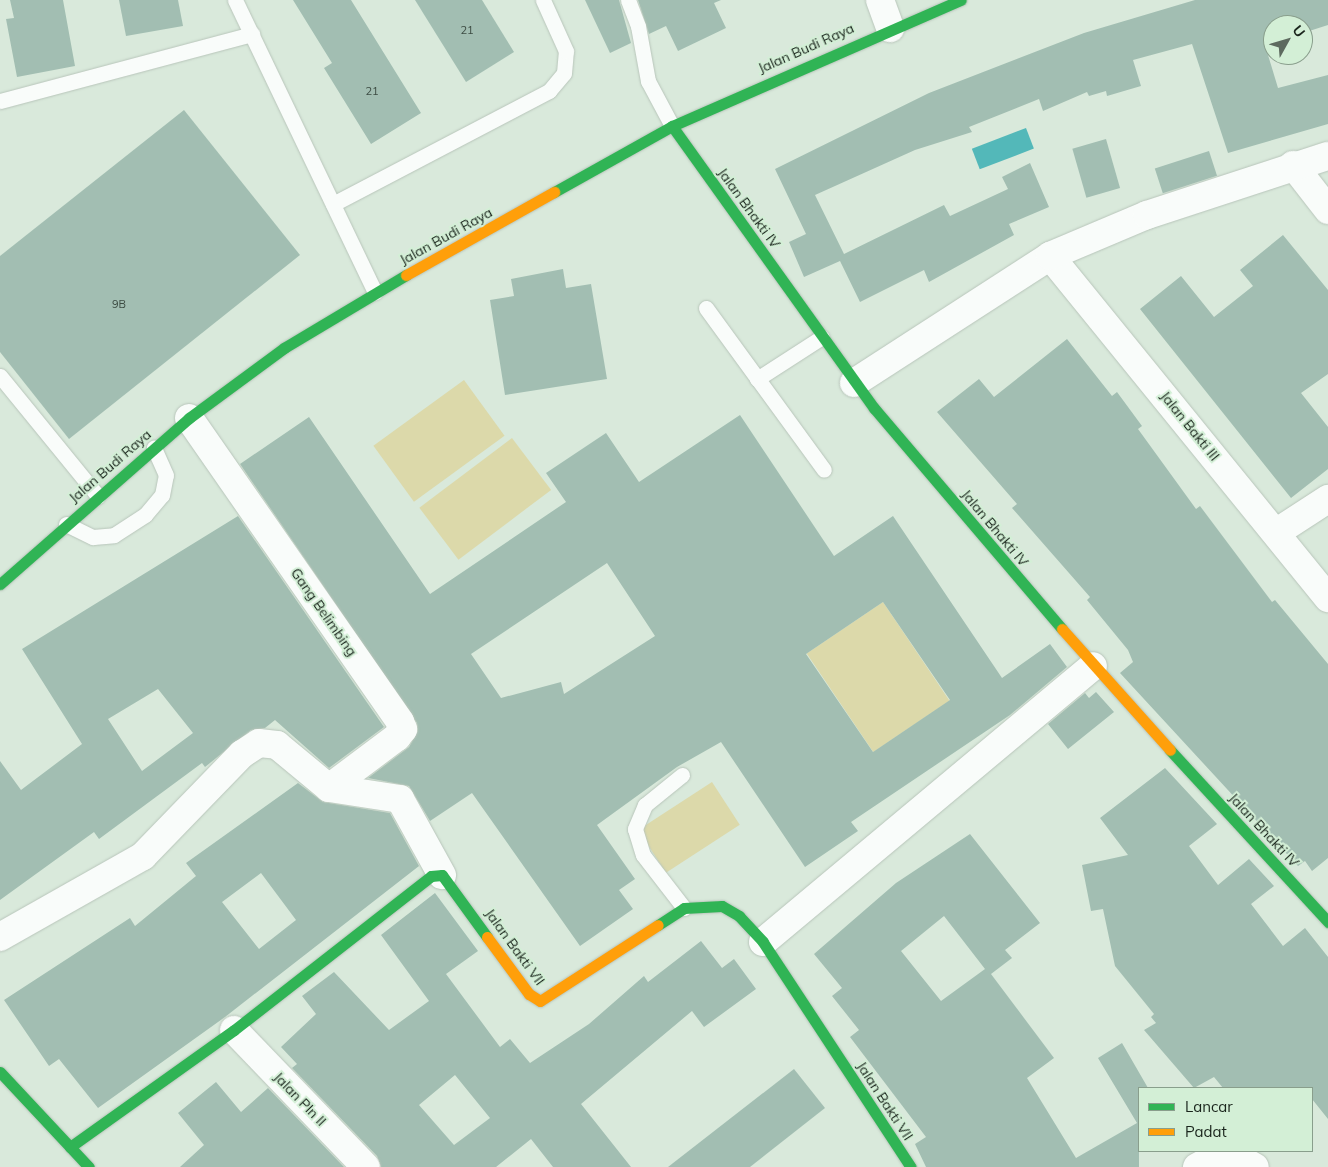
<!DOCTYPE html>
<style>
body{margin:0}
#map{position:relative;width:1328px;height:1167px;overflow:hidden;background:#d9e9db;font-family:Mulish,sans-serif}
div>[style]{position:absolute}
[style*='--x']{left:calc(var(--x)*1px);top:calc(var(--y)*1px);width:calc(var(--w)*1px);rotate:calc(var(--a)*1deg)}
.green>*{inset:0;background:#dcd9aa;transform-origin:0 0}
.water>*{inset:0;background:#53b8b9;transform-origin:0 0}
.building>*{inset:0;background:#a2beb2;transform-origin:0 0}
.roads{filter:drop-shadow(0 0 1px #b8c5ba) drop-shadow(0 0 1px #b8c5ba)}
.lane>*{height:15px;margin:-7.5px;padding:0 7.5px;transform-origin:7.5px;border-radius:7.5px;background:#f9fcfa}
.street>*{height:28px;margin:-14px;padding:0 14px;transform-origin:14px;border-radius:14px;background:#f9fcfa}
.fast>*{height:11px;margin:-5.5px;padding:0 5.5px;transform-origin:5.5px;border-radius:5.5px;background:#30b455}
.slow>*{height:11px;margin:-5.5px;padding:0 5.5px;transform-origin:5.5px;border-radius:5.5px;background:#ff9f0a}
span{translate:-50% -50%;white-space:nowrap;text-align:center;line-height:1.15;-webkit-text-stroke:4px #d3efd6;paint-order:stroke}
.number-label{font-size:11px;color:#3c4b42}
.number-label span{-webkit-text-stroke-width:0}
.street-label{font-size:14px;color:#1a251c}
.legend{position:absolute;left:1138px;top:1087px;width:175px;height:65px;box-sizing:border-box;background:#d3efd6;border:1px solid #899e8c;margin:0;padding:6px 9px;list-style:none;font-size:15px;color:#1a251c}
.legend li{display:flex;align-items:center;gap:10px;height:25px}
.legend b{width:25px;border:1px solid #899e8c}
.north{position:absolute;left:1263px;top:15px;width:50px;height:50px;box-sizing:border-box;background:#d3efd6;border:1px solid #899e8c;border-radius:50%;rotate:51deg;font-size:14px;font-weight:700;line-height:20px;text-align:center;color:#1a251c}
.north::after{content:'';display:block;margin:auto;width:18px;height:22px;background:#5d6a5f;clip-path:polygon(50% 0,100% 100%,50% 72%,0 100%)}
</style>
<div id="map">
<div class="green">
<div style="left:464px;top:380px;width:69px;height:112px;rotate:54deg"></div>
<div style="left:512px;top:438px;width:65px;height:116px;rotate:53deg"></div>
<div style="left:883px;top:602px;width:119px;height:92px;rotate:56deg"></div>
<div style="left:712px;top:782px;width:51px;height:88px;rotate:57deg"></div>
</div>
<div class="water">
<div style="left:1026px;top:128px;width:22px;height:58px;rotate:69deg"></div>
</div>
<div class="building">
<div style="clip-path:polygon(10px 0,63px 0,75px 66px,17px 77px,6px 19px,14px 18px)"></div>
<div style="clip-path:polygon(119px 0,178px 0,183px 26px,126px 36px)"></div>
<div style="clip-path:polygon(293px 0,351px 0,421px 113px,371px 144px,324px 68px,332px 63px)"></div>
<div style="clip-path:polygon(415px 0,482px 0,514px 52px,466px 82px)"></div>
<div style="clip-path:polygon(585px 0,619px 0,631px 43px,610px 53px)"></div>
<div style="clip-path:polygon(638px 0,721px 0,714px 3px,726px 28px,678px 51px,666px 26px,649px 34px)"></div>
<div style="clip-path:polygon(1195px 0,1328px 0,1328px 25px,1303px 33px,1303px 25px,1273px 25px,1273px 43px,1265px 45px,1278px 88px,1328px 75px,1328px 124px,1228px 153px,1192px 44px,1133px 60px,1141px 86px,1107px 96px,1106px 91px,1089px 96px,1087px 92px,1043px 111px,1039px 99px,969px 127px,972px 132px,915px 150px,815px 195px,844px 254px,944px 205px,950px 216px,1008px 189px,1002px 177px,1030px 163px,1049px 207px,1009px 224px,1014px 235px,929px 282px,924px 270px,860px 302px,840px 261px,804px 277px,789px 242px,806px 234px,775px 169px,929px 93px,1084px 33px)"></div>
<div style="clip-path:polygon(184px 110px,300px 255px,69px 439px,0 352px,0 256px)"></div>
<div style="left:1106px;top:139px;width:51px;height:35px;rotate:74deg"></div>
<div style="left:1209px;top:151px;width:26px;height:57px;rotate:72deg"></div>
<div style="clip-path:polygon(1283px 235px,1328px 290px,1328px 374px,1301px 393px,1328px 427px,1328px 469px,1291px 498px,1140px 309px,1181px 276px,1214px 317px,1253px 286px,1240px 270px)"></div>
<div style="clip-path:polygon(563px 269px,566px 288px,591px 284px,607px 379px,505px 395px,490px 300px,514px 296px,511px 279px)"></div>
<div style="clip-path:polygon(1067px 339px,1112px 396px,1117px 392px,1142px 426px,1138px 429px,1196px 509px,1200px 506px,1272px 602px,1275px 600px,1328px 664px,1328px 858px,1312px 871px,1305px 861px,1298px 866px,1120px 673px,1133px 662px,1128px 650px,1087px 600px,1090px 597px,1012px 508px,1017px 504px,937px 412px,979px 379px,994px 397px)"></div>
<div style="clip-path:polygon(evenodd,740px 415px,834px 556px,893px 516px,1002px 678px,1050px 644px,1067px 667px,1010px 715px,851px 822px,858px 831px,805px 867px,721px 742px,677px 767px,597px 825px,635px 879px,619px 890px,633px 909px,580px 946px,472px 793px,430px 821px,409px 786px,368px 778px,409px 747px,418px 731px,417px 723px,240px 464px,309px 417px,430px 594px,566px 502px,546px 473px,606px 433px,639px 482px,740px 415px,607px 563px,655px 636px,564px 694px,561px 682px,501px 698px,471px 654px,607px 563px,740px 415px,883px 602px,950px 700px,873px 752px,806px 654px,883px 602px)"></div>
<div style="clip-path:polygon(evenodd,238px 516px,384px 727px,329px 768px,275px 720px,265px 728px,251px 730px,205px 767px,202px 763px,99px 839px,94px 832px,0 900px,0 761px,21px 790px,82px 744px,22px 649px,238px 516px,158px 689px,193px 733px,142px 771px,108px 719px,158px 689px)"></div>
<div style="clip-path:polygon(1096px 692px,1114px 712px,1068px 749px,1048px 724px,1085px 693px,1089px 698px)"></div>
<div style="clip-path:polygon(1165px 768px,1217px 824px,1189px 846px,1218px 885px,1249px 859px,1274px 886px,1251px 904px,1283px 946px,1305px 928px,1328px 957px,1328px 1119px,1312px 1099px,1312px 1088px,1223px 1088px,1214px 1077px,1194px 1088px,1144px 1030px,1156px 1023px,1151px 1017px,1154px 1014px,1115px 966px,1103px 909px,1091px 911px,1082px 865px,1128px 855px,1100px 818px)"></div>
<div style="clip-path:polygon(evenodd,298px 783px,323px 802px,390px 813px,419px 866px,225px 1017px,98px 1108px,59px 1059px,49px 1066px,4px 1000px,130px 918px,135px 926px,196px 876px,186px 863px,298px 783px,261px 873px,296px 920px,259px 949px,222px 902px,261px 873px)"></div>
<div style="clip-path:polygon(evenodd,970px 834px,1040px 923px,1005px 950px,1012px 958px,991px 974px,1054px 1058px,1027px 1078px,1076px 1158px,1137px 1123px,1098px 1058px,1122px 1043px,1148px 1088px,1139px 1088px,1139px 1167px,926px 1167px,915px 1144px,926px 1137px,850px 1037px,859px 1030px,832px 996px,842px 988px,814px 954px,896px 883px,970px 834px,944px 916px,985px 969px,941px 1001px,901px 951px,944px 916px)"></div>
<div style="clip-path:polygon(evenodd,435px 893px,478px 951px,446px 974px,500px 1047px,510px 1039px,530px 1063px,589px 1024px,644px 976px,648px 982px,701px 941px,722px 968px,734px 959px,756px 989px,704px 1027px,692px 1011px,581px 1104px,631px 1167px,553px 1167px,531px 1139px,496px 1167px,381px 1167px,377px 1156px,292px 1068px,297px 1064px,281px 1047px,316px 1014px,302px 996px,334px 972px,389px 1030px,429px 1001px,381px 935px,435px 893px,455px 1075px,490px 1118px,454px 1145px,419px 1105px,455px 1075px)"></div>
<div style="clip-path:polygon(794px 1069px,825px 1108px,750px 1167px,668px 1167px)"></div>
<div style="clip-path:polygon(216px 1082px,241px 1112px,268px 1088px,344px 1167px,180px 1167px,204px 1145px,178px 1113px)"></div>
</div>
<div class="roads">
<div class="lane">
<div style="--x:235;--y:0;--w:324;--a:64.4"></div>
<div style="--x:628;--y:0;--w:28;--a:69"></div>
<div style="--x:638;--y:26;--w:56;--a:79.7"></div>
<div style="--x:648;--y:81;--w:51;--a:61.9"></div>
<div style="--x:0;--y:101;--w:261;--a:-14.9"></div>
<div style="--x:333;--y:204;--w:244;--a:-27.6"></div>
<div style="--x:549;--y:91;--w:23;--a:-50"></div>
<div style="--x:564;--y:73;--w:22;--a:-85"></div>
<div style="--x:566;--y:51;--w:56;--a:-114.3"></div>
<div style="--x:706;--y:308;--w:200;--a:53.9"></div>
<div style="--x:0;--y:376;--w:155;--a:50.8"></div>
<div style="--x:757;--y:379;--w:77;--a:-32.9"></div>
<div style="--x:66;--y:524;--w:30;--a:26"></div>
<div style="--x:93;--y:537;--w:21;--a:-5"></div>
<div style="--x:114;--y:535;--w:37;--a:-33"></div>
<div style="--x:145;--y:515;--w:26;--a:-50"></div>
<div style="--x:162;--y:495;--w:20;--a:-79"></div>
<div style="--x:166;--y:475;--w:30;--a:-114"></div>
<div style="--x:682;--y:775;--w:48;--a:141"></div>
<div style="--x:645;--y:805;--w:26;--a:113"></div>
<div style="--x:635;--y:829;--w:27;--a:73"></div>
<div style="--x:643;--y:855;--w:67;--a:52.3"></div>
</div>
<div class="street">
<div style="--x:880;--y:0;--w:30;--a:70"></div>
<div style="--x:1293;--y:165;--w:57;--a:52.1"></div>
<div style="--x:1050;--y:256;--w:441;--a:50.9"></div>
<div style="--x:854;--y:383;--w:234;--a:-32.9"></div>
<div style="--x:1050;--y:256;--w:105;--a:-22.9"></div>
<div style="--x:1147;--y:215;--w:190;--a:-18.1"></div>
<div style="--x:189;--y:418;--w:370;--a:55.2"></div>
<div style="--x:400;--y:722;--w:8;--a:67"></div>
<div style="--x:403;--y:729;--w:10;--a:127"></div>
<div style="--x:397;--y:737;--w:85;--a:143.1"></div>
<div style="--x:1277;--y:532;--w:61;--a:-32.9"></div>
<div style="--x:0;--y:937;--w:164;--a:-29.5"></div>
<div style="--x:143;--y:856;--w:142;--a:-45.9"></div>
<div style="--x:242;--y:754;--w:20;--a:-33"></div>
<div style="--x:259;--y:743;--w:18;--a:6"></div>
<div style="--x:277;--y:745;--w:67;--a:39.6"></div>
<div style="--x:329;--y:788;--w:72;--a:8.8"></div>
<div style="--x:400;--y:799;--w:87;--a:61.1"></div>
<div style="--x:763;--y:942;--w:430;--a:-39.9"></div>
<div style="--x:234;--y:1030;--w:190;--a:46.1"></div>
<div style="--x:1197;--y:1167;--w:34;--a:-28"></div>
<div style="--x:1227;--y:1151;--w:32;--a:30"></div>
</div>
<div class="fast">
<div style="--x:672;--y:126;--w:347;--a:54.4"></div>
<div style="--x:874;--y:408;--w:290;--a:49.6"></div>
<div style="--x:554;--y:192;--w:135;--a:-29.2"></div>
<div style="--x:672;--y:126;--w:315;--a:-23.6"></div>
<div style="--x:0;--y:584;--w:252;--a:-41.3"></div>
<div style="--x:189;--y:418;--w:118;--a:-36.4"></div>
<div style="--x:284;--y:348;--w:142;--a:-30.9"></div>
<div style="--x:1170;--y:750;--w:234;--a:47.4"></div>
<div style="--x:658;--y:925;--w:31;--a:-33"></div>
<div style="--x:684;--y:908;--w:38;--a:-3"></div>
<div style="--x:722;--y:906;--w:20;--a:30"></div>
<div style="--x:739;--y:916;--w:35;--a:47"></div>
<div style="--x:763;--y:942;--w:269;--a:56.7"></div>
<div style="--x:0;--y:1072;--w:130;--a:46.9"></div>
<div style="--x:70;--y:1147;--w:201;--a:-35.5"></div>
<div style="--x:234;--y:1030;--w:250;--a:-38"></div>
<div style="--x:431;--y:876;--w:11;--a:-5"></div>
<div style="--x:442;--y:875;--w:77;--a:54"></div>
</div>
<div class="slow">
<div style="--x:406;--y:275;--w:170;--a:-29.3"></div>
<div style="--x:1062;--y:629;--w:162;--a:48.2"></div>
<div style="--x:487;--y:937;--w:71;--a:53.6"></div>
<div style="--x:529;--y:994;--w:13;--a:32"></div>
<div style="--x:540;--y:1001;--w:140;--a:-32.8"></div>
</div>
</div>
<div class="number-label">
<span style="left:467px;top:30px">21</span>
<span style="left:372px;top:91px">21</span>
<span style="left:119px;top:304px">9B</span>
</div>
<div class="street-label">
<span style="left:806px;top:48px;rotate:-24deg">Jalan Budi Raya</span>
<span style="left:749px;top:208px;rotate:54deg">Jalan Bhakti IV</span>
<span style="left:446px;top:236px;rotate:-29deg">Jalan Budi Raya</span>
<span style="left:1190px;top:426px;rotate:51deg">Jalan Bakti III</span>
<span style="left:110px;top:466px;rotate:-41deg">Jalan Budi Raya</span>
<span style="left:995px;top:528px;rotate:50deg">Jalan Bhakti IV</span>
<span style="left:324px;top:612px;rotate:55deg">Gang Belimbing</span>
<span style="left:1264px;top:830px;rotate:47deg">Jalan Bhakti IV</span>
<span style="left:515px;top:947px;rotate:54deg">Jalan Bakti VII</span>
<span style="left:300px;top:1099px;rotate:46deg">Jalan Pln II</span>
<span style="left:885px;top:1101px;rotate:57deg">Jalan Bakti VII</span>
</div>
<ul class="legend">
<li><b style="height:6px;background:#30b455"></b>Lancar</li>
<li><b style="height:6px;background:#ff9f0a"></b>Padat</li>
</ul>
<div class="north">U</div>
</div>
